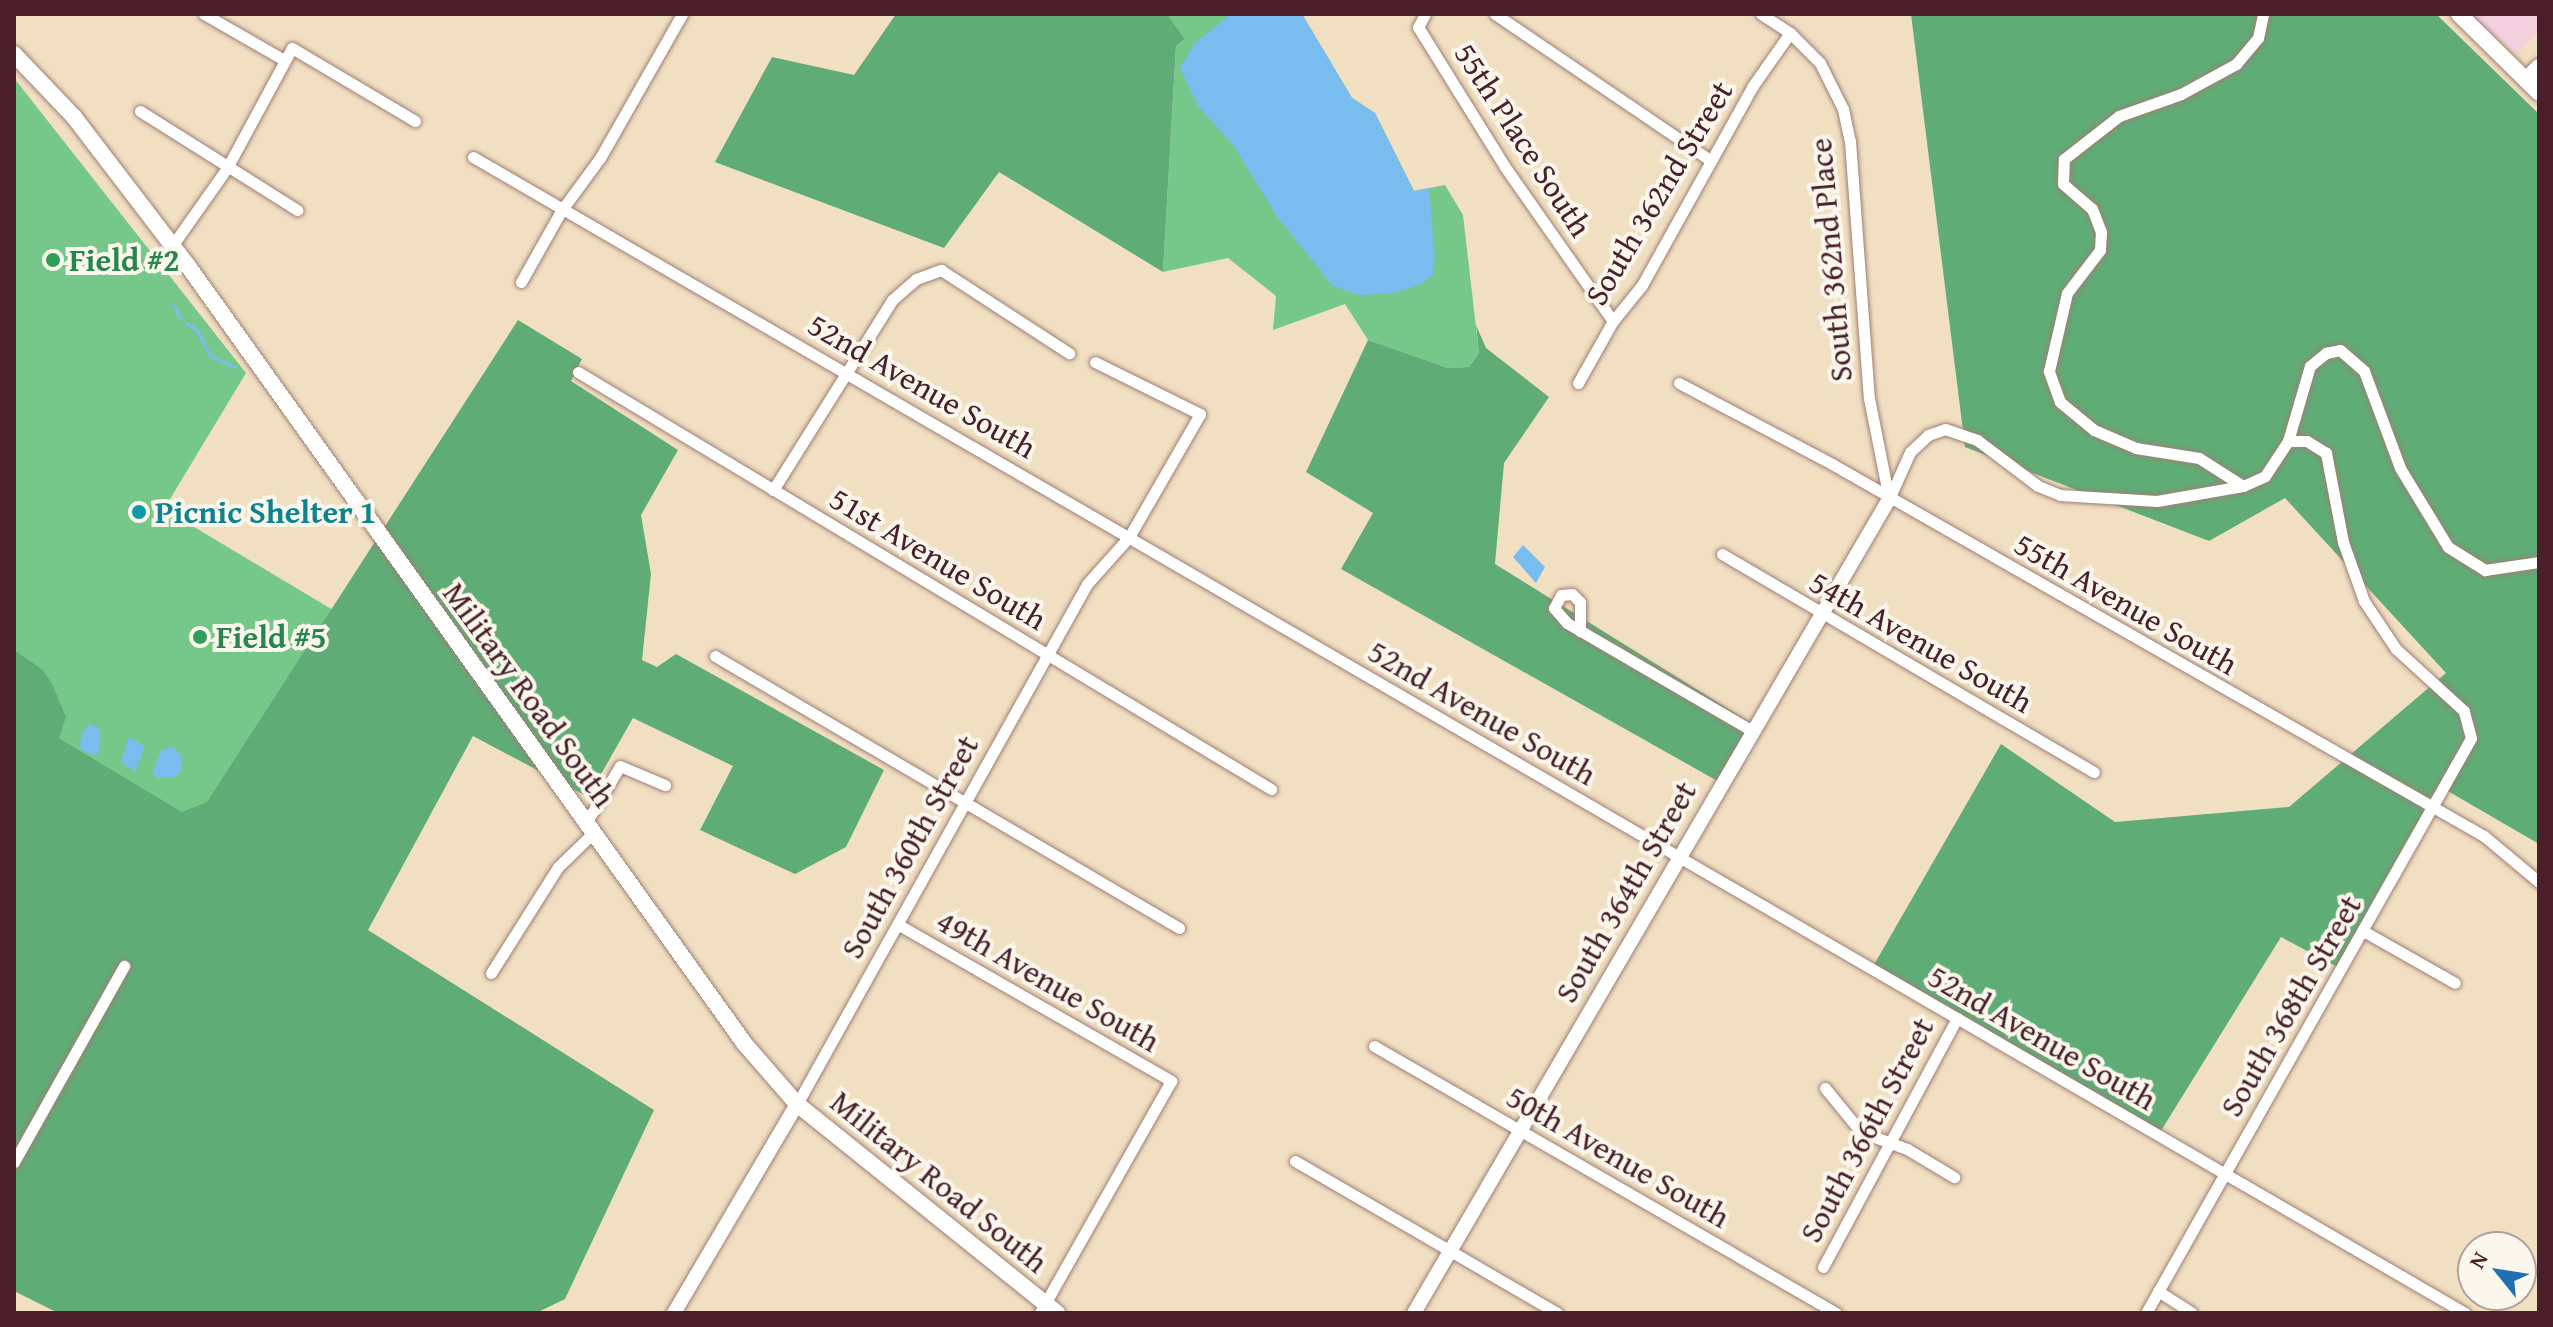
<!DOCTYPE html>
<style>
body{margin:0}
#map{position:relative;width:2553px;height:1327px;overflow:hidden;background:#f1dfc1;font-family:"Gentium Book Plus",serif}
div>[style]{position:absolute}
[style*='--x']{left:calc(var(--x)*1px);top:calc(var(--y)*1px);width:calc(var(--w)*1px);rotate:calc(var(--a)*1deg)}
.built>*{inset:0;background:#f4cfdd}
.green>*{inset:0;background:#76c88a}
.forest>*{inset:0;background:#60ac76}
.water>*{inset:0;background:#79bcef}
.stream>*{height:3px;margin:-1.5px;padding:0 1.5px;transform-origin:1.5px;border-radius:1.5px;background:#79bcef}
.roads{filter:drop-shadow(0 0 2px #9e7f76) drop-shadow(0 0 2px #9e7f76)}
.minor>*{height:11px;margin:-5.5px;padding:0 5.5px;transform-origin:5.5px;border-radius:5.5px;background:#fff}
.tertiary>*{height:14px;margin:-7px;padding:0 7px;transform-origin:7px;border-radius:7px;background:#fff}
.secondary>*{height:16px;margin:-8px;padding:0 8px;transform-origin:8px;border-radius:8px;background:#fff}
.dots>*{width:22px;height:22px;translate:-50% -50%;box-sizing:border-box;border:4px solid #fbf7ec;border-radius:50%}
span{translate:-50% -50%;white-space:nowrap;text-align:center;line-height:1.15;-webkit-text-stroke:8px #fbf7ec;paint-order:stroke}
.street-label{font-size:32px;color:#4a1f2b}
.leisure-label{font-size:32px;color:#27864d;font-weight:700}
.left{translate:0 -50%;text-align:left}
.culture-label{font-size:32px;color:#0d838f;font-weight:700}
.frame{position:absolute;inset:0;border:16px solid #4a1f2b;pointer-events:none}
.north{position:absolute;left:2457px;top:1231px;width:80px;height:80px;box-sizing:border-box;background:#fbf7ec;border:2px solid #b4a19f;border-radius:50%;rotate:300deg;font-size:22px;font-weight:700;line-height:32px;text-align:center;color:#4a1f2b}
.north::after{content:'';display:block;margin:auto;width:28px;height:36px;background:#1f6fb2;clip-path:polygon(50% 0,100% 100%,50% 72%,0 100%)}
</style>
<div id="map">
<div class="built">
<div style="clip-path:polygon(2469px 14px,2539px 14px,2539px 31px,2517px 54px)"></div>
</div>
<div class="green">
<div style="clip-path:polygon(1167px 14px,1302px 14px,1352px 98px,1375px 113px,1414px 191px,1445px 185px,1463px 215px,1479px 353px,1469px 367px,1448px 368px,1368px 340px,1345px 304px,1273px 330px,1276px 296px,1228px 258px,1163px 272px,1176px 46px,1185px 39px)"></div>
<div style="clip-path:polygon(14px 78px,246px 373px,164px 509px,333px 610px,203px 825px,14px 711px)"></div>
</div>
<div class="forest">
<div style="clip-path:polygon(896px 14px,1167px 14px,1185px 39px,1176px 46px,1163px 272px,999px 172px,944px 248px,715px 162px,772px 57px,854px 75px)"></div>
<div style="clip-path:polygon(1911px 14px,2436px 14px,2539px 114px,2539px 844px,2446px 790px,2343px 970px,2281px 937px,2159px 1134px,1871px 970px,2001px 744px,2115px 822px,2289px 807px,2446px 673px,2285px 498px,2209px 541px,1965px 447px)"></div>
<div style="clip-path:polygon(518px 320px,582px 359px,571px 381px,678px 450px,641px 515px,651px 574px,642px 660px,657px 667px,676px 654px,884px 770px,846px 847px,795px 874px,700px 830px,733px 766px,633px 718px,588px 797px,473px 736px,368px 930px,654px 1110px,565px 1299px,536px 1313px,58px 1313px,14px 1291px,14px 650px,43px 670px,52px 684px,66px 717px,59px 738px,182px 812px,207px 802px)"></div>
<div style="clip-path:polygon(1476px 325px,1486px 348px,1549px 397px,1504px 463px,1495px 564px,1754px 725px,1721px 783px,1341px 569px,1373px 513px,1306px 472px,1368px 340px,1448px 368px,1469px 367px,1479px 353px)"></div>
</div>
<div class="water">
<div style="clip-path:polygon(1231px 14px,1302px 14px,1352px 98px,1375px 113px,1414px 191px,1429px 188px,1435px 256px,1433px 275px,1421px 284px,1394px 293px,1360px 295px,1333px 286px,1278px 218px,1234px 146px,1198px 106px,1180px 68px,1194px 44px)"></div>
<div style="clip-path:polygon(1523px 545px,1545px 567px,1536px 583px,1513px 557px)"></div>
<div style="clip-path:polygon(89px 724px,100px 729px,99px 753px,93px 755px,80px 749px,81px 735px)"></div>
<div style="clip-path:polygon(129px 737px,145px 746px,135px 772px,121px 762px)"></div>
<div style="clip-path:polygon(173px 747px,181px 755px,181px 770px,175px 778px,156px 778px,153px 772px,161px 750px)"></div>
</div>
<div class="stream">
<div style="--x:173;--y:304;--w:16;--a:63"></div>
<div style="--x:186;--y:323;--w:13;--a:32"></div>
<div style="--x:197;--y:330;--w:29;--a:63"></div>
<div style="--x:210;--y:356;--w:27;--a:24"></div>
</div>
<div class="roads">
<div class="minor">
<div style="--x:204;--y:14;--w:92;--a:29.9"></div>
<div style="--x:1425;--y:14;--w:15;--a:118"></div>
<div style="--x:1418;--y:27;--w:165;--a:58.1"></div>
<div style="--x:1505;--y:167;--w:188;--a:55"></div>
<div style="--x:1495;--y:14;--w:261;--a:34.2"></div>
<div style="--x:1761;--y:14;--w:35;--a:33"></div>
<div style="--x:1790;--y:33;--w:42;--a:45"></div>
<div style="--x:1820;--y:63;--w:51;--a:63.4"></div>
<div style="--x:1843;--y:109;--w:33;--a:78"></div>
<div style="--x:1850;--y:141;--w:258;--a:85.8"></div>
<div style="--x:1869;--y:398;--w:103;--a:78.8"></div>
<div style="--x:140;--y:111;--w:186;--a:32.2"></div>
<div style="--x:473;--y:157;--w:2303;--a:30.13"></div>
<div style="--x:172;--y:246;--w:95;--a:-54.8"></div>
<div style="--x:227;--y:168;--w:136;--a:-61.6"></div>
<div style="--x:292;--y:48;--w:143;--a:30.7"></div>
<div style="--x:521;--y:282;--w:81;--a:-60.6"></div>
<div style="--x:561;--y:211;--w:66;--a:-53.7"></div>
<div style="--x:600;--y:158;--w:166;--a:-60.3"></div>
<div style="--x:578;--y:372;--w:809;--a:31.04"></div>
<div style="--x:1578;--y:383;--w:71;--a:-60.6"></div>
<div style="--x:1613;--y:321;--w:46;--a:-51.1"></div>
<div style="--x:1642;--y:285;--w:227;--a:-60.9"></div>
<div style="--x:1752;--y:87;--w:66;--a:-54.9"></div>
<div style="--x:1679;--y:383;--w:173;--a:27.9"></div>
<div style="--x:1832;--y:464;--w:751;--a:29.71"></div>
<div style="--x:2484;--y:836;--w:72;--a:39.9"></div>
<div style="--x:2243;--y:486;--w:52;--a:-147.5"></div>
<div style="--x:2199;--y:458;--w:64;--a:-171"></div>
<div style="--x:2136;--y:448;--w:46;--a:-156.8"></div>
<div style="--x:2094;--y:430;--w:44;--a:-140.5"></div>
<div style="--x:2060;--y:402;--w:33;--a:-110"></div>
<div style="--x:2049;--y:371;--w:80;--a:-77"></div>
<div style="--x:2067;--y:293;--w:54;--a:-52.5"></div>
<div style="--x:2100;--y:250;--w:18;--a:-87"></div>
<div style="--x:2101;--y:232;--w:25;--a:-111"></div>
<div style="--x:2092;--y:209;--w:38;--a:-139"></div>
<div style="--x:2063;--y:184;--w:25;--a:-88"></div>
<div style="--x:2064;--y:159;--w:70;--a:-38"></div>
<div style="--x:2119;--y:116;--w:66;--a:-19.5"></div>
<div style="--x:2181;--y:94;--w:63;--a:-28.6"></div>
<div style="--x:2236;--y:64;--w:34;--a:-50"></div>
<div style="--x:2258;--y:38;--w:25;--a:-78"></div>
<div style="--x:773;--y:490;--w:224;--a:-57.9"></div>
<div style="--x:892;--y:300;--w:32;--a:-41"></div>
<div style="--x:916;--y:279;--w:27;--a:-20"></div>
<div style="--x:941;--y:270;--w:153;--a:33"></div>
<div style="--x:1889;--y:499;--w:51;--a:-65.9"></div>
<div style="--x:1910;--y:452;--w:25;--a:-43"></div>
<div style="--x:1928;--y:435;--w:18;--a:-19"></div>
<div style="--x:1945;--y:429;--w:34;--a:19"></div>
<div style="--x:1977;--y:440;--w:76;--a:37"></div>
<div style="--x:2038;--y:486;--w:24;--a:22"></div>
<div style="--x:2060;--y:495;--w:97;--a:3.5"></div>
<div style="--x:2157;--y:501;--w:87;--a:-9.9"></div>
<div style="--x:2243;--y:486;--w:24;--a:-24"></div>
<div style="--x:2265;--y:476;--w:42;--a:-56.7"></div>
<div style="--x:2288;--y:441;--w:78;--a:-73.7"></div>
<div style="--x:2310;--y:366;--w:21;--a:-39"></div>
<div style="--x:2326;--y:353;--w:14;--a:-12"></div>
<div style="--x:2340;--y:350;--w:32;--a:41"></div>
<div style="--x:2364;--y:371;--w:103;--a:69.6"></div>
<div style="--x:2400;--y:468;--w:92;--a:58.7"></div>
<div style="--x:2448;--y:547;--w:44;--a:31.9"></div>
<div style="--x:2485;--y:570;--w:55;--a:-8.4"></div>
<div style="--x:1722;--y:554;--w:431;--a:30.4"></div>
<div style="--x:1580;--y:631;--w:29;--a:-90"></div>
<div style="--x:1580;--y:602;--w:11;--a:-135"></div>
<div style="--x:1572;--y:594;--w:11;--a:175"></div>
<div style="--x:1561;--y:595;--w:15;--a:118"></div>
<div style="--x:1554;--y:608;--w:20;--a:49"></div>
<div style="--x:1567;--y:623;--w:213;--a:30.2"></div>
<div style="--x:715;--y:656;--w:538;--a:30.38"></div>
<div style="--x:586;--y:823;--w:66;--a:-59.2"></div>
<div style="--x:620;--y:766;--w:49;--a:22.9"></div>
<div style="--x:899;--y:925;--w:314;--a:29.8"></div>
<div style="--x:1171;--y:1081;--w:266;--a:119.5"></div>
<div style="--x:2365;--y:932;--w:103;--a:29.5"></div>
<div style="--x:491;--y:973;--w:125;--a:-57.7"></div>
<div style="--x:558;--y:867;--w:49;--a:-44.2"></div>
<div style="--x:1374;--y:1046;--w:534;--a:30.02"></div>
<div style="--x:1825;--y:1088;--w:57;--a:50.7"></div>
<div style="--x:1861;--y:1132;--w:49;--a:20.3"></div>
<div style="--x:1907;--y:1149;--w:55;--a:30.8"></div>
<div style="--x:797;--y:1104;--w:595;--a:-60.85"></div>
<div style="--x:1087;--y:584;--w:63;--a:-48.2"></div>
<div style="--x:1129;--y:537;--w:142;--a:-60"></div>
<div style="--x:1200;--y:414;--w:117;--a:-153.7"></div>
<div style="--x:1295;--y:1161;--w:303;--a:30.1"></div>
<div style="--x:14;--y:1162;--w:225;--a:-60.7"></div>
<div style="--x:1823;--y:1267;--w:283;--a:-61.7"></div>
<div style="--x:2158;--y:1291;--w:40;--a:32.9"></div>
<div style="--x:2146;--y:1313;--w:660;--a:-60.52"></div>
<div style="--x:2471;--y:738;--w:28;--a:-105"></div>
<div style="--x:2464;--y:711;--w:92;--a:-137.6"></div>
<div style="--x:2396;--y:649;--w:58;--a:-123.7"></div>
<div style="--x:2364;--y:601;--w:63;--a:-109.6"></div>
<div style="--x:2343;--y:542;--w:91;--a:-100.8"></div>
<div style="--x:2326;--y:453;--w:22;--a:-148"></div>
<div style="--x:2307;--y:441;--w:19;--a:180"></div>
</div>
<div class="tertiary">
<div style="--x:674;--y:1313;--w:243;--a:-59.5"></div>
<div style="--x:1414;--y:1313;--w:942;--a:-59.73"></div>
</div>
<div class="secondary">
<div style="--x:2459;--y:14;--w:112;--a:44.6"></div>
<div style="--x:14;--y:54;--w:87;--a:46.4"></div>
<div style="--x:74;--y:117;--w:188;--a:52.6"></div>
<div style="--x:188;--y:266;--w:955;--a:54.41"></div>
<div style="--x:744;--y:1043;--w:81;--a:49"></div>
<div style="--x:797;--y:1104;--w:334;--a:38.8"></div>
<div style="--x:2526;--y:80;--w:18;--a:-45"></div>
</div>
</div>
<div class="dots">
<div style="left:53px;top:260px;background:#2e9e5b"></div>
<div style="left:139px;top:512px;background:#0f9aa8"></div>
<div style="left:200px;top:637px;background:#2e9e5b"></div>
</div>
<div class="street-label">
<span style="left:1523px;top:140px;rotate:57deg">55th Place South</span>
<span style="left:1659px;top:193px;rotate:-59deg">South 362nd Street</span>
<span style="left:1831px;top:260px;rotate:-95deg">South 362nd Place</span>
<span style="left:922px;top:386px;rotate:30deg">52nd Avenue South</span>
<span style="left:938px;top:559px;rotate:31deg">51st Avenue South</span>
<span style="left:2126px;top:604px;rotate:30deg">55th Avenue South</span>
<span style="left:1921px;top:642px;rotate:30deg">54th Avenue South</span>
<span style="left:529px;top:695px;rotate:54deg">Military Road South</span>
<span style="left:1482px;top:713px;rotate:30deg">52nd Avenue South</span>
<span style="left:910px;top:847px;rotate:-61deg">South 360th Street</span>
<span style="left:1626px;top:892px;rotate:-60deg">South 364th Street</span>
<span style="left:1048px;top:981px;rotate:30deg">49th Avenue South</span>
<span style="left:2291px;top:1006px;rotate:-60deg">South 368th Street</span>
<span style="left:2042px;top:1038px;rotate:30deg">52nd Avenue South</span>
<span style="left:1867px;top:1130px;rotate:-62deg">South 366th Street</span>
<span style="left:1618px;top:1157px;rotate:30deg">50th Avenue South</span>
<span style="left:939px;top:1182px;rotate:39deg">Military Road South</span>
</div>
<div class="leisure-label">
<span class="left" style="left:69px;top:260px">Field #2</span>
<span class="left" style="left:216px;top:637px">Field #5</span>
</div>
<div class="culture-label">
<span class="left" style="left:155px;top:512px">Picnic Shelter 1</span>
</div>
<div class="frame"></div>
<div class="north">N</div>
</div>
